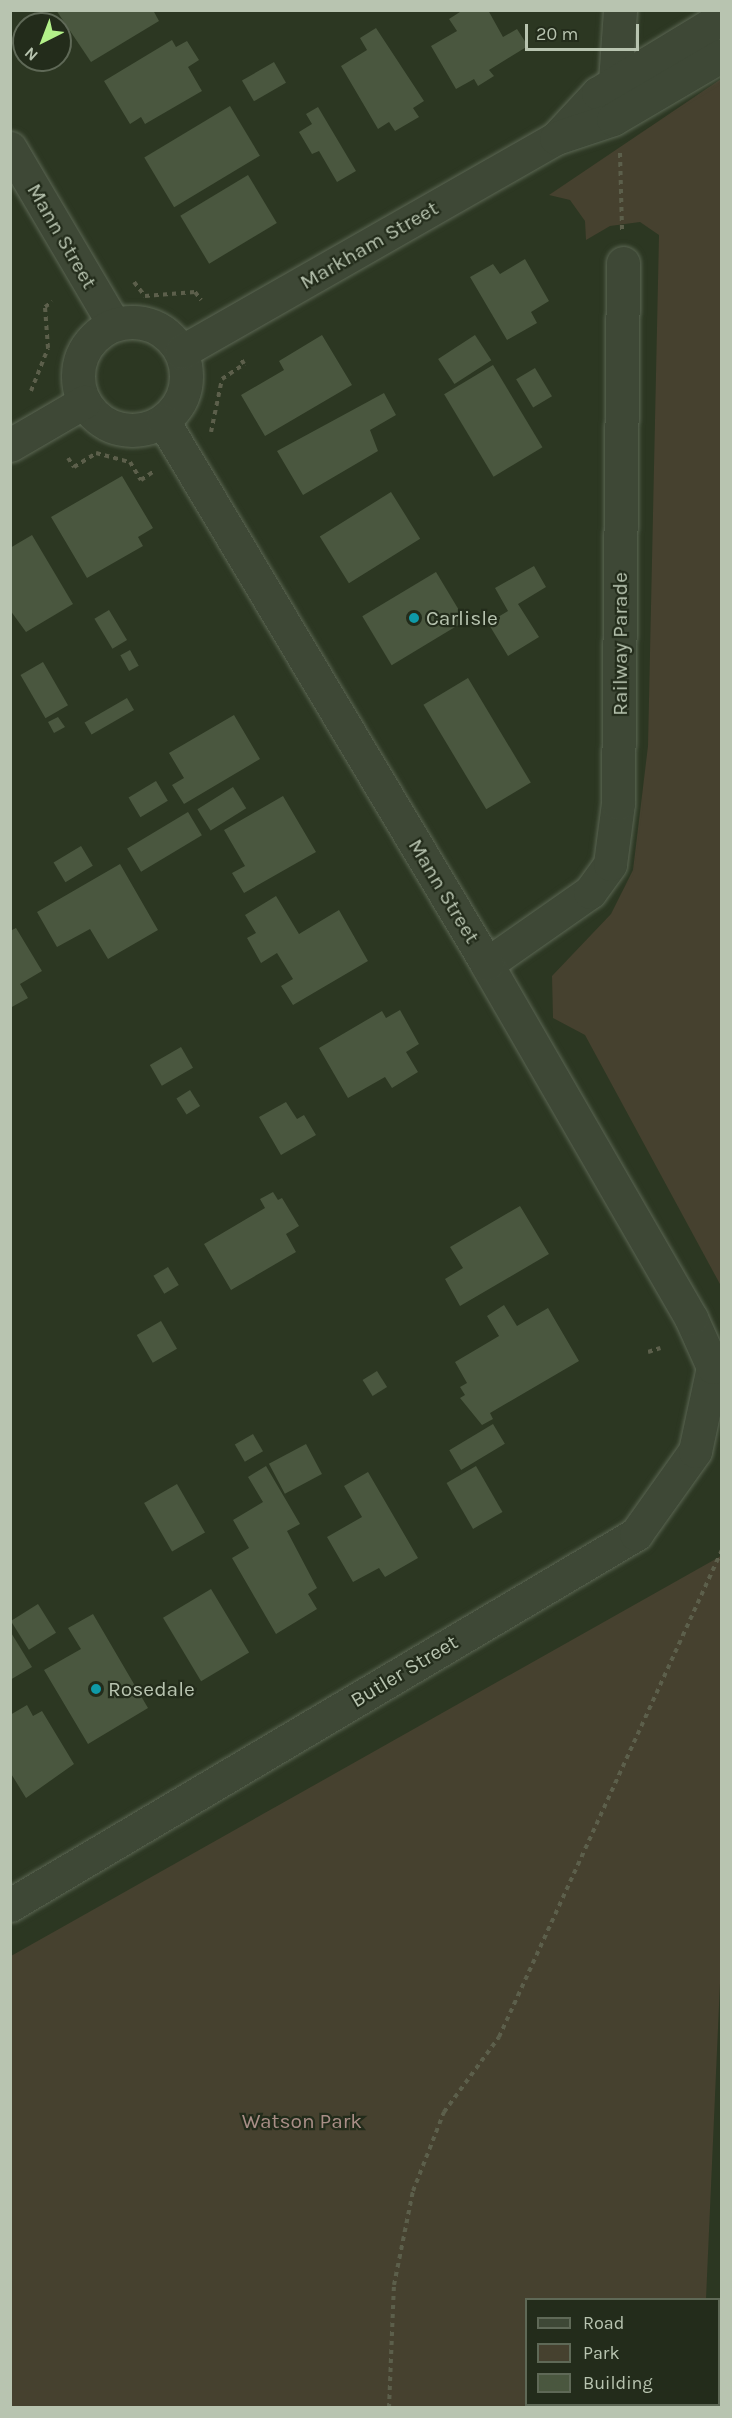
<!DOCTYPE html>
<style>
body{margin:0}
#map{position:relative;width:732px;height:2418px;overflow:hidden;background:#2c3722;font-family:Karla,sans-serif}
div>[style]{position:absolute}
[style*='--x']{left:calc(var(--x)*1px);top:calc(var(--y)*1px);width:calc(var(--w)*1px);rotate:calc(var(--a)*1deg)}
.green>*{inset:0;background:#46412f}
.building>*{inset:0;background:#4a573f;transform-origin:0 0}
.path>*{height:4px;margin-top:-2px;transform-origin:0;background:repeating-linear-gradient(90deg,#5c5f4b 0 4.5px,transparent 0 9px)}
.roads{filter:drop-shadow(0 0 2px #5b6653) drop-shadow(0 0 2px #5b6653)}
.minor>*{height:33px;margin:-16.5px;padding:0 16.5px;transform-origin:16.5px;border-radius:16.5px;background:#3e4836}
.minor>.ring{margin:-16.5px;padding:0;box-sizing:content-box;background:none;border:33px solid #3e4836;border-radius:50%}
.dots>*{width:16px;height:16px;translate:-50% -50%;box-sizing:border-box;border:3px solid #232c1b;border-radius:50%}
span{translate:-50% -50%;white-space:nowrap;text-align:center;line-height:1.15;-webkit-text-stroke:4.5px #232c1b;paint-order:stroke}
.street-label{font-size:21px;color:#b8c4b0}
.poi-label{font-size:21px;color:#b8c4b0}
.left{translate:0 -50%;text-align:left}
.park-label{font-size:21px;color:#a98e87}
.frame{position:absolute;inset:0;border:12px solid #b8c4b0;pointer-events:none}
.legend{position:absolute;left:525px;top:2298px;width:195px;height:108px;box-sizing:border-box;background:#232c1b;border:2px solid #5f6957;margin:0;padding:8px 10px;list-style:none;font-size:18px;color:#b8c4b0}
.legend li{display:flex;align-items:center;gap:12px;height:30px}
.legend b{width:30px;border:2px solid #5f6957}
.north{position:absolute;left:12px;top:12px;width:60px;height:60px;box-sizing:border-box;background:#232c1b;border:2px solid #5f6957;border-radius:50%;rotate:222deg;font-size:16px;font-weight:700;line-height:24px;text-align:center;color:#b8c4b0}
.north::after{content:'';display:block;margin:auto;width:21px;height:27px;background:#b3f189;clip-path:polygon(50% 0,100% 100%,50% 72%,0 100%)}
.scale{position:absolute;left:525px;top:24px;width:114px;height:27px;box-sizing:border-box;border:3px solid #b8c4b0;border-top:0;padding-left:8px;font-size:18px;line-height:21px;white-space:nowrap;color:#b8c4b0;-webkit-text-stroke:4px #232c1b;paint-order:stroke}
</style>
<div id="map">
<div class="green">
<div style="clip-path:polygon(721px 79px,721px 1286px,585px 1035px,553px 1018px,552px 976px,611px 914px,633px 870px,648px 746px,659px 235px,640px 222px,610px 226px,586px 240px,585px 221px,570px 200px,549px 195px)"></div>
<div style="clip-path:polygon(721px 1556px,722px 1938px,706px 2299px,526px 2300px,526px 2404px,701px 2407px,11px 2407px,11px 1956px)"></div>
</div>
<div class="building">
<div style="clip-path:polygon(56px 10px,153px 10px,159px 21px,91px 62px)"></div>
<div style="clip-path:polygon(463px 10px,488px 10px,503px 37px,517px 29px,528px 46px,489px 70px,494px 76px,478px 86px,474px 79px,456px 89px,431px 46px,457px 31px,449px 19px)"></div>
<div style="clip-path:polygon(376px 28px,424px 101px,413px 108px,419px 117px,395px 131px,389px 122px,378px 129px,341px 66px,367px 50px,360px 38px)"></div>
<div style="clip-path:polygon(172px 40px,176px 47px,187px 41px,199px 60px,188px 67px,202px 91px,145px 124px,141px 117px,130px 124px,104px 81px)"></div>
<div style="left:274px;top:62px;width:24px;height:37px;rotate:60deg"></div>
<div style="left:230px;top:106px;width:58px;height:100px;rotate:59deg"></div>
<div style="clip-path:polygon(318px 107px,356px 171px,337px 182px,319px 151px,312px 154px,299px 132px,312px 124px,306px 114px)"></div>
<div style="left:248px;top:175px;width:56px;height:79px;rotate:59deg"></div>
<div style="clip-path:polygon(525px 259px,549px 301px,531px 312px,537px 323px,507px 340px,470px 277px,493px 264px,500px 274px)"></div>
<div style="clip-path:polygon(322px 335px,352px 385px,265px 436px,241px 395px,284px 370px,279px 361px)"></div>
<div style="left:475px;top:335px;width:30px;height:44px;rotate:57deg"></div>
<div style="left:493px;top:365px;width:96px;height:57px;rotate:59deg"></div>
<div style="left:535px;top:368px;width:33px;height:22px;rotate:59deg"></div>
<div style="clip-path:polygon(384px 393px,396px 415px,370px 430px,378px 451px,303px 495px,277px 451px)"></div>
<div style="clip-path:polygon(122px 476px,153px 528px,138px 537px,143px 546px,87px 578px,51px 517px)"></div>
<div style="left:391px;top:492px;width:55px;height:84px;rotate:58deg"></div>
<div style="clip-path:polygon(32px 535px,73px 604px,26px 632px,10px 610px,10px 548px)"></div>
<div style="clip-path:polygon(534px 566px,546px 587px,518px 604px,539px 637px,508px 656px,488px 623px,508px 611px,495px 588px)"></div>
<div style="left:436px;top:572px;width:57px;height:86px;rotate:59deg"></div>
<div style="left:109px;top:610px;width:35px;height:17px;rotate:59deg"></div>
<div style="left:130px;top:650px;width:18px;height:11px;rotate:61deg"></div>
<div style="left:43px;top:662px;width:50px;height:26px;rotate:60deg"></div>
<div style="left:468px;top:678px;width:122px;height:52px;rotate:59deg"></div>
<div style="left:127px;top:698px;width:14px;height:49px;rotate:60deg"></div>
<div style="clip-path:polygon(234px 715px,260px 759px,184px 804px,172px 785px,184px 778px,169px 753px)"></div>
<div style="clip-path:polygon(58px 717px,65px 727px,54px 733px,48px 722px)"></div>
<div style="left:156px;top:781px;width:23px;height:32px;rotate:59deg"></div>
<div style="left:233px;top:787px;width:25px;height:42px;rotate:58deg"></div>
<div style="clip-path:polygon(283px 796px,316px 852px,244px 893px,232px 873px,245px 866px,224px 830px)"></div>
<div style="left:188px;top:812px;width:27px;height:71px;rotate:59deg"></div>
<div style="left:81px;top:846px;width:23px;height:32px;rotate:59deg"></div>
<div style="clip-path:polygon(120px 864px,158px 930px,108px 959px,90px 929px,57px 947px,37px 912px)"></div>
<div style="clip-path:polygon(276px 896px,299px 934px,339px 910px,368px 961px,293px 1005px,281px 986px,293px 979px,277px 953px,261px 963px,247px 938px,256px 933px,245px 915px)"></div>
<div style="clip-path:polygon(16px 928px,42px 971px,20px 984px,28px 998px,10px 1008px,10px 931px)"></div>
<div style="clip-path:polygon(400px 1010px,419px 1044px,406px 1052px,418px 1072px,392px 1088px,385px 1077px,348px 1098px,319px 1048px,382px 1011px,386px 1018px)"></div>
<div style="left:181px;top:1047px;width:24px;height:36px;rotate:60deg"></div>
<div style="left:190px;top:1090px;width:19px;height:16px;rotate:58deg"></div>
<div style="clip-path:polygon(286px 1102px,297px 1119px,304px 1115px,316px 1135px,281px 1155px,259px 1117px)"></div>
<div style="clip-path:polygon(273px 1192px,278px 1200px,282px 1198px,299px 1226px,286px 1234px,296px 1252px,231px 1290px,204px 1244px,265px 1208px,260px 1199px)"></div>
<div style="clip-path:polygon(520px 1206px,549px 1254px,460px 1306px,445px 1279px,463px 1268px,450px 1247px)"></div>
<div style="left:168px;top:1267px;width:21px;height:17px;rotate:59deg"></div>
<div style="clip-path:polygon(504px 1305px,517px 1326px,548px 1308px,579px 1361px,490px 1413px,493px 1419px,482px 1425px,460px 1398px,465px 1395px,460px 1387px,467px 1383px,455px 1362px,499px 1336px,487px 1316px)"></div>
<div style="left:161px;top:1321px;width:32px;height:28px;rotate:60deg"></div>
<div style="left:377px;top:1371px;width:19px;height:17px;rotate:58deg"></div>
<div style="left:493px;top:1424px;width:23px;height:51px;rotate:59deg"></div>
<div style="left:253px;top:1434px;width:20px;height:21px;rotate:60deg"></div>
<div style="left:306px;top:1444px;width:34px;height:42px;rotate:62deg"></div>
<div style="clip-path:polygon(266px 1466px,300px 1524px,287px 1531px,317px 1588px,308px 1594px,317px 1609px,276px 1634px,232px 1558px,249px 1548px,233px 1520px,263px 1502px,248px 1477px)"></div>
<div style="left:476px;top:1466px;width:53px;height:34px;rotate:60deg"></div>
<div style="clip-path:polygon(368px 1472px,418px 1558px,385px 1577px,379px 1568px,353px 1582px,327px 1537px,362px 1517px,344px 1486px)"></div>
<div style="left:177px;top:1484px;width:56px;height:38px;rotate:60deg"></div>
<div style="left:211px;top:1589px;width:74px;height:56px;rotate:59deg"></div>
<div style="left:38px;top:1604px;width:34px;height:32px;rotate:58deg"></div>
<div style="clip-path:polygon(93px 1614px,148px 1708px,88px 1744px,44px 1670px,81px 1649px,68px 1628px)"></div>
<div style="clip-path:polygon(10px 1631px,32px 1667px,10px 1680px)"></div>
<div style="clip-path:polygon(27px 1705px,33px 1716px,42px 1711px,74px 1764px,26px 1798px,10px 1772px,10px 1715px)"></div>
</div>
<div class="path">
<div style="--x:620;--y:153;--w:77;--a:88.5"></div>
<div style="--x:134;--y:282;--w:18;--a:52"></div>
<div style="--x:145;--y:296;--w:50;--a:-4.6"></div>
<div style="--x:195;--y:292;--w:10;--a:53"></div>
<div style="--x:31;--y:391;--w:46;--a:-68.4"></div>
<div style="--x:48;--y:348;--w:41;--a:-94.2"></div>
<div style="--x:45;--y:307;--w:9;--a:-36"></div>
<div style="--x:211;--y:432;--w:54;--a:-78.3"></div>
<div style="--x:222;--y:379;--w:27;--a:-34"></div>
<div style="--x:244;--y:364;--w:6;--a:-121"></div>
<div style="--x:68;--y:458;--w:11;--a:56"></div>
<div style="--x:74;--y:467;--w:26;--a:-32"></div>
<div style="--x:96;--y:453;--w:35;--a:15"></div>
<div style="--x:130;--y:462;--w:21;--a:59"></div>
<div style="--x:141;--y:480;--w:14;--a:-34"></div>
<div style="--x:648;--y:1352;--w:13;--a:-18"></div>
<div style="--x:389;--y:2408;--w:123;--a:-87.7"></div>
<div style="--x:394;--y:2285;--w:96;--a:-78.6"></div>
<div style="--x:413;--y:2191;--w:85;--a:-68.6"></div>
<div style="--x:444;--y:2112;--w:93;--a:-53.7"></div>
<div style="--x:499;--y:2037;--w:536;--a:-65.4"></div>
</div>
<div class="roads">
<div class="minor">
<div style="--x:615;--y:82;--w:72;--a:-86"></div>
<div style="--x:557;--y:137;--w:60;--a:-47"></div>
<div style="--x:598;--y:93;--w:145;--a:-31.2"></div>
<div style="--x:10;--y:148;--w:203;--a:59.5"></div>
<div class="ring" style="left:78px;top:322px;width:75px;height:75px"></div>
<div style="--x:181;--y:352;--w:432;--a:-29.7"></div>
<div style="--x:556;--y:138;--w:60;--a:-18.4"></div>
<div style="--x:613;--y:119;--w:126;--a:-30.4"></div>
<div style="--x:10;--y:445;--w:86;--a:-30.2"></div>
<div style="--x:487;--y:964;--w:126;--a:-35"></div>
<div style="--x:590;--y:892;--w:34;--a:-54"></div>
<div style="--x:610;--y:864;--w:62;--a:-82.5"></div>
<div style="--x:618;--y:803;--w:540;--a:-89.47"></div>
<div style="--x:10;--y:1905;--w:728;--a:-30.65"></div>
<div style="--x:636;--y:1534;--w:102;--a:-54.6"></div>
<div style="--x:695;--y:1451;--w:86;--a:-77.9"></div>
<div style="--x:713;--y:1367;--w:54;--a:-114.2"></div>
<div style="--x:691;--y:1318;--w:409;--a:-120"></div>
<div style="--x:487;--y:964;--w:632;--a:-120.82"></div>
</div>
</div>
<div class="dots">
<div style="left:414px;top:618px;background:#0f9aa8"></div>
<div style="left:96px;top:1689px;background:#0f9aa8"></div>
</div>
<div class="street-label">
<span style="left:62px;top:236px;rotate:60deg">Mann Street</span>
<span style="left:369px;top:245px;rotate:-30deg">Markham Street</span>
<span style="left:620px;top:644px;rotate:-90deg">Railway Parade</span>
<span style="left:444px;top:891px;rotate:59deg">Mann Street</span>
<span style="left:404px;top:1671px;rotate:-31deg">Butler Street</span>
</div>
<div class="poi-label">
<span class="left" style="left:426px;top:618px">Carlisle</span>
<span class="left" style="left:108px;top:1689px">Rosedale</span>
</div>
<div class="park-label">
<span style="left:302px;top:2121px">Watson Park</span>
</div>
<div class="frame"></div>
<ul class="legend">
<li><b style="height:8px;background:#3e4836"></b>Road</li>
<li><b style="height:16px;background:#46412f"></b>Park</li>
<li><b style="height:16px;background:#4a573f"></b>Building</li>
</ul>
<div class="north">N</div>
<div class="scale">20 m</div>
</div>
